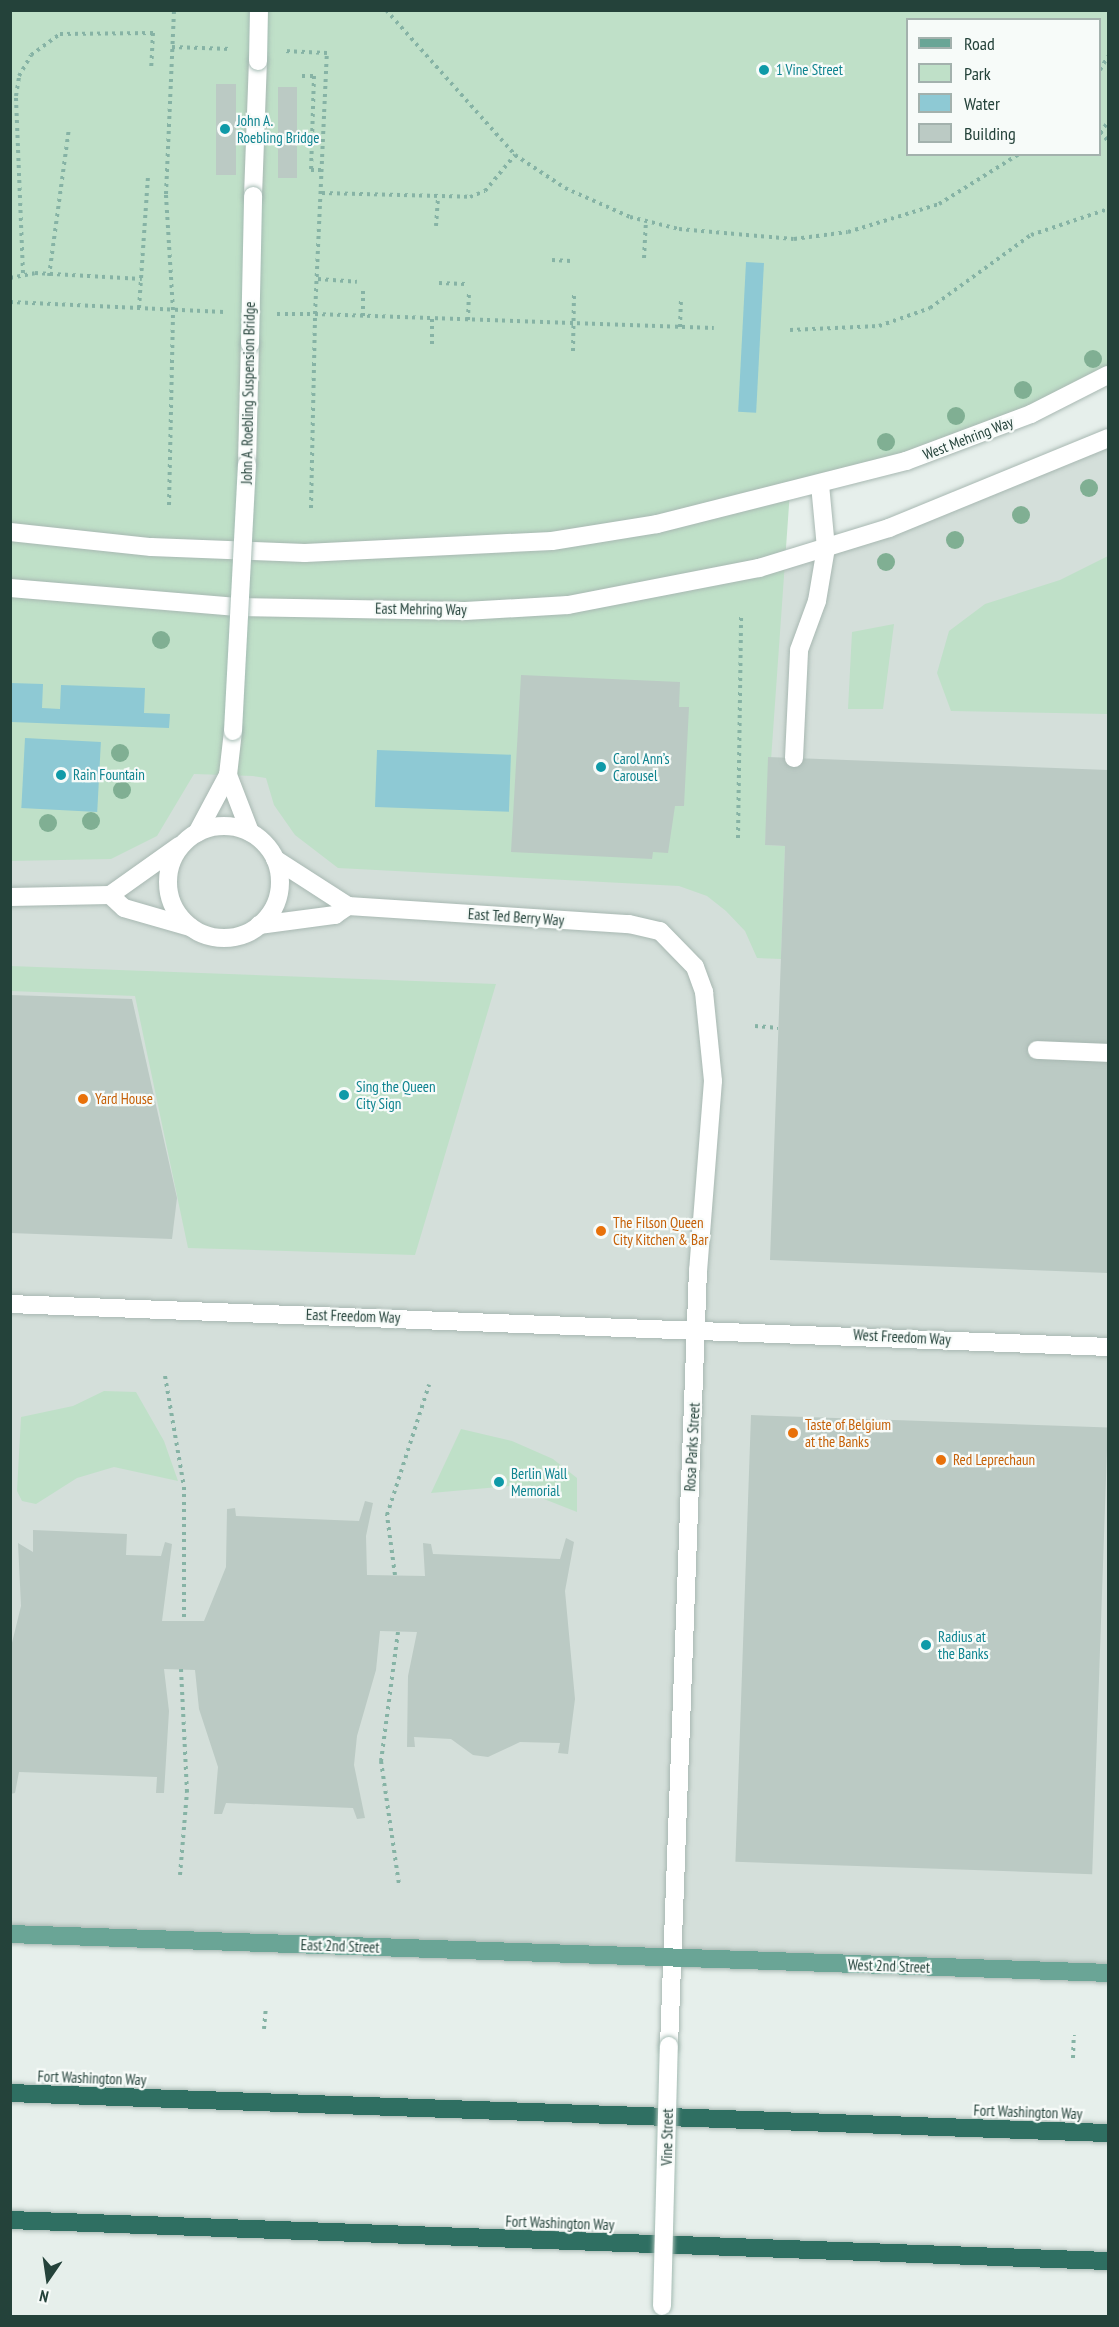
<!DOCTYPE html>
<meta charset="utf-8">
<style>
body{margin:0}
#map{position:relative;width:1119px;height:2327px;overflow:hidden;background:#e6efeb;font-family:"PT Sans Narrow",sans-serif}
div>[style]{position:absolute}
[style*='--x']{left:calc(var(--x)*1px);top:calc(var(--y)*1px);width:calc(var(--w)*1px);rotate:calc(var(--a)*1deg)}
.built>*{inset:0;background:#d4dfda}
.green>*{inset:0;background:#bfe0c8}
.water>*{inset:0;background:#8ec9d4;transform-origin:0 0}
.building>*{inset:0;background:#bbcac4;transform-origin:0 0}
.path>*{height:4px;margin-top:-2px;transform-origin:0;background:repeating-linear-gradient(90deg,#86b3a5 0 3px,transparent 0 7.5px)}
.roads{filter:drop-shadow(0 0 2px #a8b8b2) drop-shadow(0 0 2px #a8b8b2)}
.lane>*{height:18px;margin:-9px;padding:0 9px;transform-origin:9px;border-radius:9px;background:#fff}
.secondary>*{height:18px;margin:-9px;padding:0 9px;transform-origin:9px;border-radius:9px;background:#fff}
.secondary>.ring{margin:-9px;padding:0;box-sizing:content-box;background:none;border:18px solid #fff;border-radius:50%}
.primary>*{height:18px;margin:-9px;padding:0 9px;transform-origin:9px;border-radius:9px;background:#6aa596}
.highway>*{height:18px;margin:-9px;padding:0 9px;transform-origin:9px;border-radius:9px;background:#2f6f62}
.bridges{filter:drop-shadow(0 0 2px #a4bbb3) drop-shadow(0 0 2px #a4bbb3)}
.secondary-bridge>*{height:18px;margin:-9px;padding:0 9px;transform-origin:9px;border-radius:9px;background:#fff}
.trees>*{width:18px;height:18px;margin:-9px;border-radius:50%;background:#80af93}
.dots>*{width:16px;height:16px;translate:-50% -50%;box-sizing:border-box;border:3px solid #f7fbf9;border-radius:50%}
span{translate:-50% -50%;white-space:nowrap;text-align:center;line-height:1.15;-webkit-text-stroke:4.5px #f7fbf9;paint-order:stroke}
.culture-label{font-size:15px;color:#0d838f}
.left{translate:0 -50%;text-align:left}
.street-label{font-size:15px;color:#24423a}
.food-label{font-size:15px;color:#c56008}
.frame{position:absolute;inset:0;border:12px solid #24423a;pointer-events:none}
.legend{position:absolute;left:906px;top:18px;width:195px;height:138px;box-sizing:border-box;background:#f7fbf9;border:2px solid #a3b1ad;margin:0;padding:8px 10px;list-style:none;font-size:18px;color:#24423a}
.legend li{display:flex;align-items:center;gap:12px;height:30px}
.legend b{width:30px;border:2px solid #a3b1ad}
.north{position:absolute;left:18px;top:2249px;width:60px;height:60px;-webkit-text-stroke:4px #f7fbf9;paint-order:stroke;rotate:193deg;font-size:16px;font-weight:700;line-height:24px;text-align:center;color:#24423a}
.north::after{content:'';display:block;margin:auto;width:21px;height:27px;background:#24423a;clip-path:polygon(50% 0,100% 100%,50% 72%,0 100%)}
</style>
<div id="map">
<div class="built">
<div style="clip-path:polygon(1108px 438px,1108px 1973px,11px 1934px,11px 592px,759px 568px)"></div>
</div>
<div class="green">
<div style="clip-path:polygon(evenodd,10px 11px,1108px 11px,1108px 375px,1031px 414px,790px 491px,765px 845px,785px 846px,781px 959px,757px 958px,745px 931px,726px 911px,707px 896px,679px 886px,338px 868px,295px 835px,274px 805px,266px 778px,253px 776px,194px 774px,157px 836px,111px 859px,11px 861px,10px 11px,908px 20px,1100px 20px,1100px 154px,908px 154px,908px 20px)"></div>
<div style="clip-path:polygon(1108px 556px,1108px 714px,951px 711px,937px 673px,949px 631px,985px 604px,1060px 580px)"></div>
<div style="clip-path:polygon(894px 624px,883px 709px,848px 709px,852px 632px)"></div>
<div style="clip-path:polygon(10px 966px,496px 984px,415px 1255px,188px 1248px,135px 996px,11px 991px)"></div>
<div style="clip-path:polygon(104px 1391px,136px 1392px,164px 1441px,178px 1481px,114px 1467px,77px 1478px,36px 1504px,22px 1501px,17px 1491px,21px 1417px,73px 1406px)"></div>
<div style="clip-path:polygon(461px 1429px,512px 1441px,553px 1459px,577px 1478px,577px 1512px,511px 1486px,431px 1493px)"></div>
</div>
<div class="water">
<div style="left:746px;top:262px;width:18px;height:150px;rotate:3deg"></div>
<div style="clip-path:polygon(11px 683px,43px 684px,42px 708px,60px 709px,61px 685px,145px 688px,144px 713px,170px 714px,169px 728px,11px 722px)"></div>
<div style="left:25px;top:738px;width:76px;height:70px;rotate:3deg"></div>
<div style="left:377px;top:750px;width:134px;height:57px;rotate:2deg"></div>
</div>
<div class="building">
<div style="left:216px;top:84px;width:20px;height:91px"></div>
<div style="left:278px;top:87px;width:19px;height:91px"></div>
<div style="clip-path:polygon(521px 675px,680px 682px,679px 707px,689px 707px,684px 806px,675px 806px,668px 853px,653px 852px,652px 859px,511px 852px)"></div>
<div style="clip-path:polygon(768px 757px,1108px 770px,1108px 1273px,770px 1260px,785px 846px,765px 845px)"></div>
<div style="clip-path:polygon(10px 995px,132px 999px,177px 1198px,172px 1239px,10px 1233px)"></div>
<div style="left:751px;top:1415px;width:357px;height:447px;rotate:2deg"></div>
<div style="clip-path:polygon(365px 1501px,373px 1503px,366px 1536px,367px 1575px,425px 1576px,423px 1543px,431px 1544px,433px 1554px,560px 1559px,566px 1538px,574px 1542px,565px 1591px,575px 1699px,568px 1754px,558px 1753px,560px 1743px,520px 1742px,488px 1757px,473px 1755px,451px 1739px,414px 1737px,415px 1747px,407px 1747px,408px 1676px,417px 1632px,380px 1631px,376px 1670px,357px 1736px,354px 1765px,365px 1818px,357px 1819px,353px 1808px,226px 1803px,222px 1814px,214px 1814px,218px 1767px,199px 1709px,195px 1670px,164px 1669px,169px 1711px,164px 1793px,156px 1793px,157px 1777px,19px 1772px,15px 1793px,10px 1794px,10px 1651px,21px 1606px,18px 1543px,33px 1552px,33px 1530px,127px 1534px,126px 1555px,161px 1556px,165px 1542px,172px 1544px,162px 1621px,204px 1621px,226px 1567px,227px 1509px,235px 1508px,236px 1516px,359px 1521px)"></div>
</div>
<div class="path">
<div style="--x:386;--y:10;--w:194;--a:48.3"></div>
<div style="--x:515;--y:155;--w:60;--a:33.4"></div>
<div style="--x:565;--y:188;--w:71;--a:24"></div>
<div style="--x:630;--y:217;--w:50;--a:13.8"></div>
<div style="--x:679;--y:229;--w:115;--a:5"></div>
<div style="--x:794;--y:239;--w:54;--a:-7.4"></div>
<div style="--x:848;--y:232;--w:95;--a:-17.1"></div>
<div style="--x:939;--y:204;--w:94;--a:-32"></div>
<div style="--x:172;--y:47;--w:59;--a:1.9"></div>
<div style="--x:1100;--y:70;--w:16;--a:-60"></div>
<div style="--x:302;--y:76;--w:12;--a:0"></div>
<div style="--x:314;--y:76;--w:94;--a:91.8"></div>
<div style="--x:311;--y:170;--w:12;--a:0"></div>
<div style="--x:1100;--y:132;--w:12;--a:48"></div>
<div style="--x:1100;--y:133;--w:14;--a:-54"></div>
<div style="--x:322;--y:193;--w:148;--a:1.5"></div>
<div style="--x:470;--y:197;--w:16;--a:-22"></div>
<div style="--x:485;--y:191;--w:47;--a:-50.2"></div>
<div style="--x:436;--y:226;--w:28;--a:-86"></div>
<div style="--x:644;--y:258;--w:38;--a:-87"></div>
<div style="--x:552;--y:260;--w:19;--a:3"></div>
<div style="--x:23;--y:273;--w:177;--a:-92.3"></div>
<div style="--x:16;--y:96;--w:20;--a:-81"></div>
<div style="--x:19;--y:76;--w:24;--a:-60"></div>
<div style="--x:31;--y:55;--w:36;--a:-36"></div>
<div style="--x:60;--y:34;--w:93;--a:-0.6"></div>
<div style="--x:153;--y:33;--w:34;--a:93"></div>
<div style="--x:49;--y:276;--w:148;--a:-82.3"></div>
<div style="--x:10;--y:278;--w:25;--a:-11"></div>
<div style="--x:35;--y:273;--w:107;--a:3.2"></div>
<div style="--x:318;--y:279;--w:39;--a:4"></div>
<div style="--x:439;--y:283;--w:26;--a:2"></div>
<div style="--x:10;--y:302;--w:214;--a:2.7"></div>
<div style="--x:139;--y:308;--w:131;--a:-86.1"></div>
<div style="--x:277;--y:314;--w:38;--a:0"></div>
<div style="--x:315;--y:314;--w:261;--a:-87.4"></div>
<div style="--x:327;--y:53;--w:43;--a:-177.3"></div>
<div style="--x:363;--y:316;--w:28;--a:-90"></div>
<div style="--x:468;--y:320;--w:29;--a:-88"></div>
<div style="--x:680;--y:327;--w:28;--a:-88"></div>
<div style="--x:790;--y:330;--w:89;--a:-2.6"></div>
<div style="--x:879;--y:326;--w:54;--a:-19.4"></div>
<div style="--x:930;--y:308;--w:125;--a:-35.9"></div>
<div style="--x:1031;--y:235;--w:81;--a:-18.7"></div>
<div style="--x:432;--y:344;--w:26;--a:-90"></div>
<div style="--x:573;--y:351;--w:56;--a:-89"></div>
<div style="--x:169;--y:505;--w:195;--a:-88.8"></div>
<div style="--x:173;--y:310;--w:116;--a:-93.5"></div>
<div style="--x:166;--y:194;--w:184;--a:-87.5"></div>
<div style="--x:311;--y:508;--w:194;--a:-88.8"></div>
<div style="--x:315;--y:314;--w:399;--a:2"></div>
<div style="--x:738;--y:838;--w:225;--a:-89.2"></div>
<div style="--x:755;--y:1026;--w:23;--a:5"></div>
<div style="--x:165;--y:1376;--w:113;--a:80.3"></div>
<div style="--x:184;--y:1487;--w:134;--a:90"></div>
<div style="--x:395;--y:1575;--w:61;--a:-97.6"></div>
<div style="--x:387;--y:1515;--w:137;--a:-72.1"></div>
<div style="--x:398;--y:1632;--w:130;--a:97.5"></div>
<div style="--x:381;--y:1761;--w:124;--a:81.7"></div>
<div style="--x:180;--y:1875;--w:83;--a:-85.2"></div>
<div style="--x:187;--y:1792;--w:123;--a:-92.8"></div>
<div style="--x:264;--y:2029;--w:22;--a:-85"></div>
<div style="--x:1073;--y:2058;--w:23;--a:-88"></div>
</div>
<div class="roads">
<div class="lane">
<div style="--x:794;--y:758;--w:108;--a:-87.3"></div>
<div style="--x:799;--y:650;--w:52;--a:-69.8"></div>
<div style="--x:817;--y:601;--w:54;--a:-80.4"></div>
<div style="--x:826;--y:548;--w:64;--a:-95.4"></div>
<div style="--x:1037;--y:1050;--w:71;--a:2.4"></div>
</div>
<div class="secondary">
<div style="--x:253;--y:196;--w:135;--a:-87.9"></div>
<div style="--x:247;--y:464;--w:120;--a:-88.6"></div>
<div style="--x:10;--y:532;--w:142;--a:6.1"></div>
<div style="--x:151;--y:547;--w:154;--a:2.2"></div>
<div style="--x:305;--y:553;--w:247;--a:-2.8"></div>
<div style="--x:552;--y:541;--w:106;--a:-9.2"></div>
<div style="--x:657;--y:524;--w:257;--a:-14.2"></div>
<div style="--x:906;--y:461;--w:134;--a:-20.6"></div>
<div style="--x:1031;--y:414;--w:86;--a:-26.9"></div>
<div style="--x:10;--y:588;--w:228;--a:4.8"></div>
<div style="--x:237;--y:607;--w:228;--a:1"></div>
<div style="--x:465;--y:611;--w:103;--a:-3.3"></div>
<div style="--x:568;--y:605;--w:195;--a:-11"></div>
<div style="--x:759;--y:568;--w:136;--a:-17.1"></div>
<div style="--x:889;--y:528;--w:237;--a:-22.3"></div>
<div style="--x:228;--y:775;--w:61;--a:68.9"></div>
<div class="ring" style="left:168px;top:826px;width:94px;height:94px"></div>
<div style="--x:197;--y:833;--w:66;--a:-61.9"></div>
<div style="--x:228;--y:775;--w:44;--a:-83.5"></div>
<div style="--x:275;--y:859;--w:87;--a:32.8"></div>
<div style="--x:348;--y:906;--w:282;--a:3.7"></div>
<div style="--x:629;--y:924;--w:32;--a:13"></div>
<div style="--x:660;--y:931;--w:50;--a:45.8"></div>
<div style="--x:695;--y:967;--w:27;--a:70"></div>
<div style="--x:704;--y:992;--w:89;--a:84.2"></div>
<div style="--x:713;--y:1081;--w:190;--a:94.5"></div>
<div style="--x:698;--y:1270;--w:777;--a:92.14"></div>
<div style="--x:110;--y:895;--w:19;--a:43"></div>
<div style="--x:124;--y:908;--w:69;--a:16.1"></div>
<div style="--x:10;--y:897;--w:100;--a:-1.1"></div>
<div style="--x:110;--y:895;--w:85;--a:-35.4"></div>
<div style="--x:259;--y:925;--w:77;--a:-7.5"></div>
<div style="--x:335;--y:915;--w:16;--a:-35"></div>
<div style="--x:10;--y:1304;--w:1099;--a:2.24"></div>
</div>
<div class="primary">
<div style="--x:10;--y:1934;--w:1099;--a:2.03"></div>
</div>
<div class="highway">
<div style="--x:10;--y:2093;--w:1099;--a:2.09"></div>
<div style="--x:10;--y:2220;--w:1099;--a:2.14"></div>
</div>
</div>
<div class="bridges">
<div class="secondary-bridge">
<div style="--x:258;--y:61;--w:51;--a:-88.9"></div>
<div style="--x:250;--y:344;--w:148;--a:-88.8"></div>
<div style="--x:233;--y:731;--w:267;--a:-87"></div>
<div style="--x:662;--y:2306;--w:260;--a:-88.5"></div>
</div>
</div>
<div class="trees">
<div style="left:1093px;top:359px"></div>
<div style="left:1023px;top:390px"></div>
<div style="left:956px;top:416px"></div>
<div style="left:886px;top:442px"></div>
<div style="left:1089px;top:488px"></div>
<div style="left:1021px;top:515px"></div>
<div style="left:955px;top:540px"></div>
<div style="left:886px;top:562px"></div>
<div style="left:161px;top:640px"></div>
<div style="left:120px;top:753px"></div>
<div style="left:122px;top:790px"></div>
<div style="left:91px;top:821px"></div>
<div style="left:48px;top:823px"></div>
</div>
<div class="dots">
<div style="left:764px;top:70px;background:#0f9aa8"></div>
<div style="left:225px;top:129px;background:#0f9aa8"></div>
<div style="left:601px;top:767px;background:#0f9aa8"></div>
<div style="left:61px;top:775px;background:#0f9aa8"></div>
<div style="left:344px;top:1095px;background:#0f9aa8"></div>
<div style="left:83px;top:1099px;background:#e8710a"></div>
<div style="left:601px;top:1231px;background:#e8710a"></div>
<div style="left:793px;top:1433px;background:#e8710a"></div>
<div style="left:941px;top:1460px;background:#e8710a"></div>
<div style="left:499px;top:1482px;background:#0f9aa8"></div>
<div style="left:926px;top:1645px;background:#0f9aa8"></div>
</div>
<div class="culture-label">
<span class="left" style="left:776px;top:70px">1 Vine Street</span>
<span class="left" style="left:237px;top:129px">John A.<br>Roebling Bridge</span>
<span class="left" style="left:613px;top:767px">Carol Ann’s<br>Carousel</span>
<span class="left" style="left:73px;top:775px">Rain Fountain</span>
<span class="left" style="left:356px;top:1095px">Sing the Queen<br>City Sign</span>
<span class="left" style="left:511px;top:1482px">Berlin Wall<br>Memorial</span>
<span class="left" style="left:938px;top:1645px">Radius at<br>the Banks</span>
</div>
<div class="street-label">
<span style="left:248px;top:393px;rotate:-89deg">John A. Roebling Suspension Bridge</span>
<span style="left:968px;top:438px;rotate:-21deg">West Mehring Way</span>
<span style="left:421px;top:609px;rotate:1deg">East Mehring Way</span>
<span style="left:516px;top:917px;rotate:4deg">East Ted Berry Way</span>
<span style="left:353px;top:1316px;rotate:2deg">East Freedom Way</span>
<span style="left:902px;top:1337px;rotate:3deg">West Freedom Way</span>
<span style="left:692px;top:1447px;rotate:-87deg">Rosa Parks Street</span>
<span style="left:340px;top:1946px;rotate:2deg">East 2nd Street</span>
<span style="left:889px;top:1966px;rotate:2deg">West 2nd Street</span>
<span style="left:92px;top:2078px;rotate:2deg">Fort Washington Way</span>
<span style="left:1028px;top:2112px;rotate:2deg">Fort Washington Way</span>
<span style="left:667px;top:2137px;rotate:-89deg">Vine Street</span>
<span style="left:560px;top:2223px;rotate:2deg">Fort Washington Way</span>
</div>
<div class="food-label">
<span class="left" style="left:95px;top:1099px">Yard House</span>
<span class="left" style="left:613px;top:1231px">The Filson Queen<br>City Kitchen &amp; Bar</span>
<span class="left" style="left:805px;top:1433px">Taste of Belgium<br>at the Banks</span>
<span class="left" style="left:953px;top:1460px">Red Leprechaun</span>
</div>
<div class="frame"></div>
<ul class="legend">
<li><b style="height:8px;background:#6aa596"></b>Road</li>
<li><b style="height:16px;background:#bfe0c8"></b>Park</li>
<li><b style="height:16px;background:#8ec9d4"></b>Water</li>
<li><b style="height:16px;background:#bbcac4"></b>Building</li>
</ul>
<div class="north">N</div>
</div>
